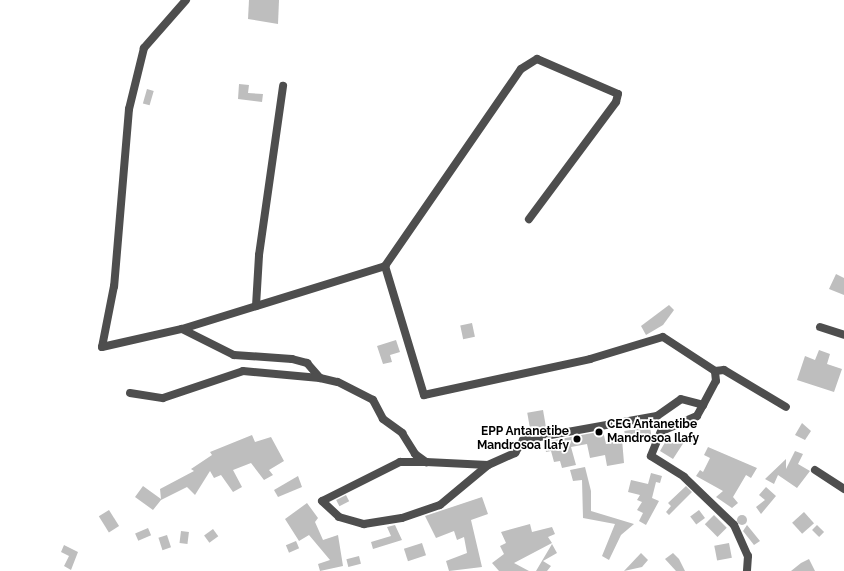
<!DOCTYPE html>
<style>
body{margin:0}
#map{position:relative;width:844px;height:571px;overflow:hidden;background:#fff;font-family:Raleway,sans-serif}
div>[style]{position:absolute}
[style*='--x']{left:calc(var(--x)*1px);top:calc(var(--y)*1px);width:calc(var(--w)*1px);rotate:calc(var(--a)*1deg)}
.building>*{inset:0;background:#bebebe;transform-origin:0 0}
.round{border-radius:50%}
.street>*{height:8px;margin:-4px;padding:0 4px;transform-origin:4px;border-radius:4px;background:#4e4e4e}
.dots>*{width:11px;height:11px;translate:-50% -50%;box-sizing:border-box;border:2px solid #fff;border-radius:50%}
span{translate:-50% -50%;white-space:nowrap;text-align:center;line-height:1.15;-webkit-text-stroke:3.5px #fff;paint-order:stroke}
.poi-label{font-size:12px;color:#000;font-weight:700}
.left{translate:0 -50%;text-align:left}
.right{translate:-100% -50%;text-align:right}
</style>
<div id="map">
<div class="building">
<div style="clip-path:polygon(249px 0,279px 0,278px 24px,248px 19px)"></div>
<div style="clip-path:polygon(239px 84px,249px 85px,248px 93px,263px 94px,262px 102px,238px 99px)"></div>
<div style="left:147px;top:89px;width:7px;height:15px;rotate:16deg"></div>
<div style="clip-path:polygon(836px 274px,844px 278px,844px 295px,829px 289px)"></div>
<div style="clip-path:polygon(669px 305px,674px 310px,663px 325px,646px 335px,641px 326px)"></div>
<div style="left:472px;top:323px;width:14px;height:12px;rotate:78deg"></div>
<div style="clip-path:polygon(396px 340px,400px 352px,390px 355px,392px 362px,383px 364px,377px 346px)"></div>
<div style="clip-path:polygon(819px 350px,830px 354px,827px 364px,842px 369px,834px 392px,797px 380px,805px 356px,815px 360px)"></div>
<div style="left:543px;top:410px;width:17px;height:16px;rotate:80deg"></div>
<div style="clip-path:polygon(802px 423px,811px 431px,805px 440px,795px 435px)"></div>
<div style="left:650px;top:427px;width:12px;height:26px;rotate:81deg"></div>
<div style="clip-path:polygon(603px 431px,606px 444px,622px 439px,624px 463px,607px 466px,605px 455px,590px 458px,587px 444px,571px 447px,576px 465px,562px 468px,560px 461px,554px 462px,551px 451px,546px 452px,544px 442px)"></div>
<div style="left:692px;top:434px;width:7px;height:9px;rotate:34deg"></div>
<div style="clip-path:polygon(252px 435px,255px 442px,271px 437px,284px 461px,269px 470px,273px 475px,264px 480px,251px 463px,233px 470px,242px 487px,233px 492px,221px 475px,214px 478px,210px 471px,195px 495px,187px 487px,161px 500px,153px 510px,135px 497px,143px 486px,161px 499px,160px 489px,194px 471px,191px 469px,212px 455px,210px 452px)"></div>
<div style="clip-path:polygon(678px 435px,686px 439px,673px 459px,660px 451px,667px 439px,673px 443px)"></div>
<div style="clip-path:polygon(708px 447px,757px 468px,751px 478px,746px 475px,733px 497px,738px 503px,732px 508px,716px 497px,723px 491px,696px 476px,700px 470px,703px 472px,710px 458px,704px 455px)"></div>
<div style="clip-path:polygon(795px 451px,803px 454px,798px 464px,810px 471px,797px 488px,778px 475px,774px 484px,765px 479px,786px 459px,786px 469px)"></div>
<div style="clip-path:polygon(585px 467px,591px 491px,591px 511px,634px 524px,621px 535px,609px 560px,602px 556px,615px 524px,583px 518px,582px 480px,573px 481px,570px 470px)"></div>
<div style="clip-path:polygon(651px 473px,662px 476px,660px 483px,656px 482px,652px 498px,659px 501px,646px 525px,639px 521px,643px 513px,637px 510px,642px 502px,637px 500px,640px 495px,628px 492px,631px 480px,648px 484px)"></div>
<div style="clip-path:polygon(298px 476px,302px 487px,278px 497px,274px 490px)"></div>
<div style="clip-path:polygon(686px 486px,692px 492px,669px 515px,666px 512px,671px 506px,668px 503px)"></div>
<div style="clip-path:polygon(766px 487px,776px 496px,761px 514px,756px 507px,765px 500px,759px 495px)"></div>
<div style="left:346px;top:495px;width:7px;height:11px;rotate:63deg"></div>
<div style="clip-path:polygon(482px 497px,488px 514px,471px 520px,482px 567px,449px 571px,446px 561px,467px 553px,464px 537px,457px 540px,454px 531px,436px 538px,425px 516px)"></div>
<div style="clip-path:polygon(307px 503px,318px 518px,315px 522px,323px 540px,338px 535px,343px 566px,320px 571px,318px 564px,330px 560px,309px 535px,299px 541px,285px 519px)"></div>
<div style="left:109px;top:510px;width:19px;height:12px;rotate:58deg"></div>
<div style="left:699px;top:510px;width:10px;height:11px;rotate:53deg"></div>
<div style="left:804px;top:512px;width:15px;height:16px;rotate:48deg"></div>
<div style="left:714px;top:515px;width:18px;height:13px;rotate:45deg"></div>
<div class="round" style="left:737px;top:515px;width:10px;height:10px"></div>
<div style="clip-path:polygon(530px 524px,532px 532px,552px 527px,555px 534px,548px 537px,552px 543px,514px 563px,529px 571px,499px 571px,492px 563px,504px 554px,500px 546px,506px 543px,501px 532px)"></div>
<div style="clip-path:polygon(395px 525px,402px 540px,373px 549px,371px 542px,391px 536px,387px 527px)"></div>
<div style="clip-path:polygon(747px 525px,760px 541px,754px 545px,743px 531px)"></div>
<div style="left:817px;top:525px;width:10px;height:7px;rotate:45deg"></div>
<div style="left:148px;top:528px;width:8px;height:14px;rotate:67deg"></div>
<div style="left:213px;top:529px;width:9px;height:11px;rotate:54deg"></div>
<div style="left:181px;top:531px;width:8px;height:12px;rotate:7deg"></div>
<div style="left:167px;top:535px;width:13px;height:9px;rotate:72deg"></div>
<div style="left:296px;top:541px;width:8px;height:11px;rotate:67deg"></div>
<div style="left:422px;top:543px;width:13px;height:19px;rotate:72deg"></div>
<div style="left:729px;top:543px;width:15px;height:15px;rotate:79deg"></div>
<div style="clip-path:polygon(552px 544px,557px 553px,543px 561px,551px 566px,547px 571px,536px 571px)"></div>
<div style="clip-path:polygon(64px 545px,78px 552px,71px 570px,64px 566px,69px 556px,61px 552px)"></div>
<div style="clip-path:polygon(641px 553px,648px 560px,642px 567px,624px 571px)"></div>
<div style="clip-path:polygon(673px 553px,679px 559px,685px 571px,676px 571px,665px 559px)"></div>
<div style="left:359px;top:556px;width:8px;height:13px;rotate:76deg"></div>
<div style="clip-path:polygon(809px 559px,815px 571px,791px 571px,801px 563px)"></div>
</div>
<div class="street">
<div style="--x:186;--y:0;--w:64;--a:131.2"></div>
<div style="--x:144;--y:48;--w:63;--a:103.8"></div>
<div style="--x:129;--y:109;--w:178;--a:94.8"></div>
<div style="--x:114;--y:286;--w:62;--a:101.1"></div>
<div style="--x:102;--y:347;--w:82;--a:-12.7"></div>
<div style="--x:182;--y:329;--w:213;--a:-17.2"></div>
<div style="--x:385;--y:266;--w:135;--a:73.2"></div>
<div style="--x:424;--y:395;--w:170;--a:-12.2"></div>
<div style="--x:590;--y:359;--w:76;--a:-16.8"></div>
<div style="--x:663;--y:337;--w:62;--a:33.2"></div>
<div style="--x:385;--y:266;--w:239;--a:-55.4"></div>
<div style="--x:521;--y:69;--w:19;--a:-32"></div>
<div style="--x:537;--y:59;--w:88;--a:23.4"></div>
<div style="--x:618;--y:94;--w:8;--a:104"></div>
<div style="--x:616;--y:102;--w:146;--a:126.6"></div>
<div style="--x:256;--y:306;--w:51;--a:-86.6"></div>
<div style="--x:259;--y:255;--w:171;--a:-81.9"></div>
<div style="--x:820;--y:327;--w:25;--a:18"></div>
<div style="--x:182;--y:329;--w:58;--a:26.6"></div>
<div style="--x:234;--y:355;--w:58;--a:3.9"></div>
<div style="--x:292;--y:359;--w:16;--a:15"></div>
<div style="--x:307;--y:363;--w:20;--a:49"></div>
<div style="--x:320;--y:378;--w:18;--a:13"></div>
<div style="--x:338;--y:382;--w:39;--a:27"></div>
<div style="--x:373;--y:400;--w:21;--a:62"></div>
<div style="--x:383;--y:419;--w:24;--a:36"></div>
<div style="--x:402;--y:433;--w:25;--a:58"></div>
<div style="--x:415;--y:454;--w:14;--a:36"></div>
<div style="--x:426;--y:462;--w:62;--a:2.8"></div>
<div style="--x:488;--y:465;--w:30;--a:-24"></div>
<div style="--x:515;--y:453;--w:15;--a:-58"></div>
<div style="--x:523;--y:440;--w:136;--a:-10.2"></div>
<div style="--x:657;--y:416;--w:29;--a:-35"></div>
<div style="--x:681;--y:399;--w:23;--a:15"></div>
<div style="--x:703;--y:405;--w:27;--a:-62"></div>
<div style="--x:716;--y:381;--w:10;--a:-96"></div>
<div style="--x:715;--y:371;--w:9;--a:-6"></div>
<div style="--x:724;--y:370;--w:72;--a:30.8"></div>
<div style="--x:130;--y:393;--w:33;--a:9"></div>
<div style="--x:163;--y:398;--w:84;--a:-18.6"></div>
<div style="--x:243;--y:371;--w:77;--a:5.2"></div>
<div style="--x:703;--y:405;--w:13;--a:119"></div>
<div style="--x:697;--y:416;--w:39;--a:157"></div>
<div style="--x:661;--y:431;--w:27;--a:112"></div>
<div style="--x:651;--y:456;--w:39;--a:32"></div>
<div style="--x:684;--y:477;--w:69;--a:43.8"></div>
<div style="--x:734;--y:525;--w:34;--a:66"></div>
<div style="--x:748;--y:556;--w:15;--a:94"></div>
<div style="--x:426;--y:462;--w:26;--a:180"></div>
<div style="--x:400;--y:462;--w:87;--a:153.4"></div>
<div style="--x:322;--y:501;--w:23;--a:43"></div>
<div style="--x:339;--y:517;--w:26;--a:16"></div>
<div style="--x:364;--y:524;--w:38;--a:-9"></div>
<div style="--x:402;--y:518;--w:40;--a:-18.9"></div>
<div style="--x:440;--y:505;--w:62;--a:-39.8"></div>
<div style="--x:815;--y:470;--w:35;--a:33"></div>
</div>
<div class="dots">
<div style="left:599px;top:432px;background:#000"></div>
<div style="left:577px;top:439px;background:#000"></div>
</div>
<div class="poi-label">
<span class="left" style="left:607px;top:432px">CEG Antanetibe<br>Mandrosoa Ilafy</span>
<span class="right" style="left:569px;top:439px">EPP Antanetibe<br>Mandrosoa Ilafy</span>
</div>
</div>
